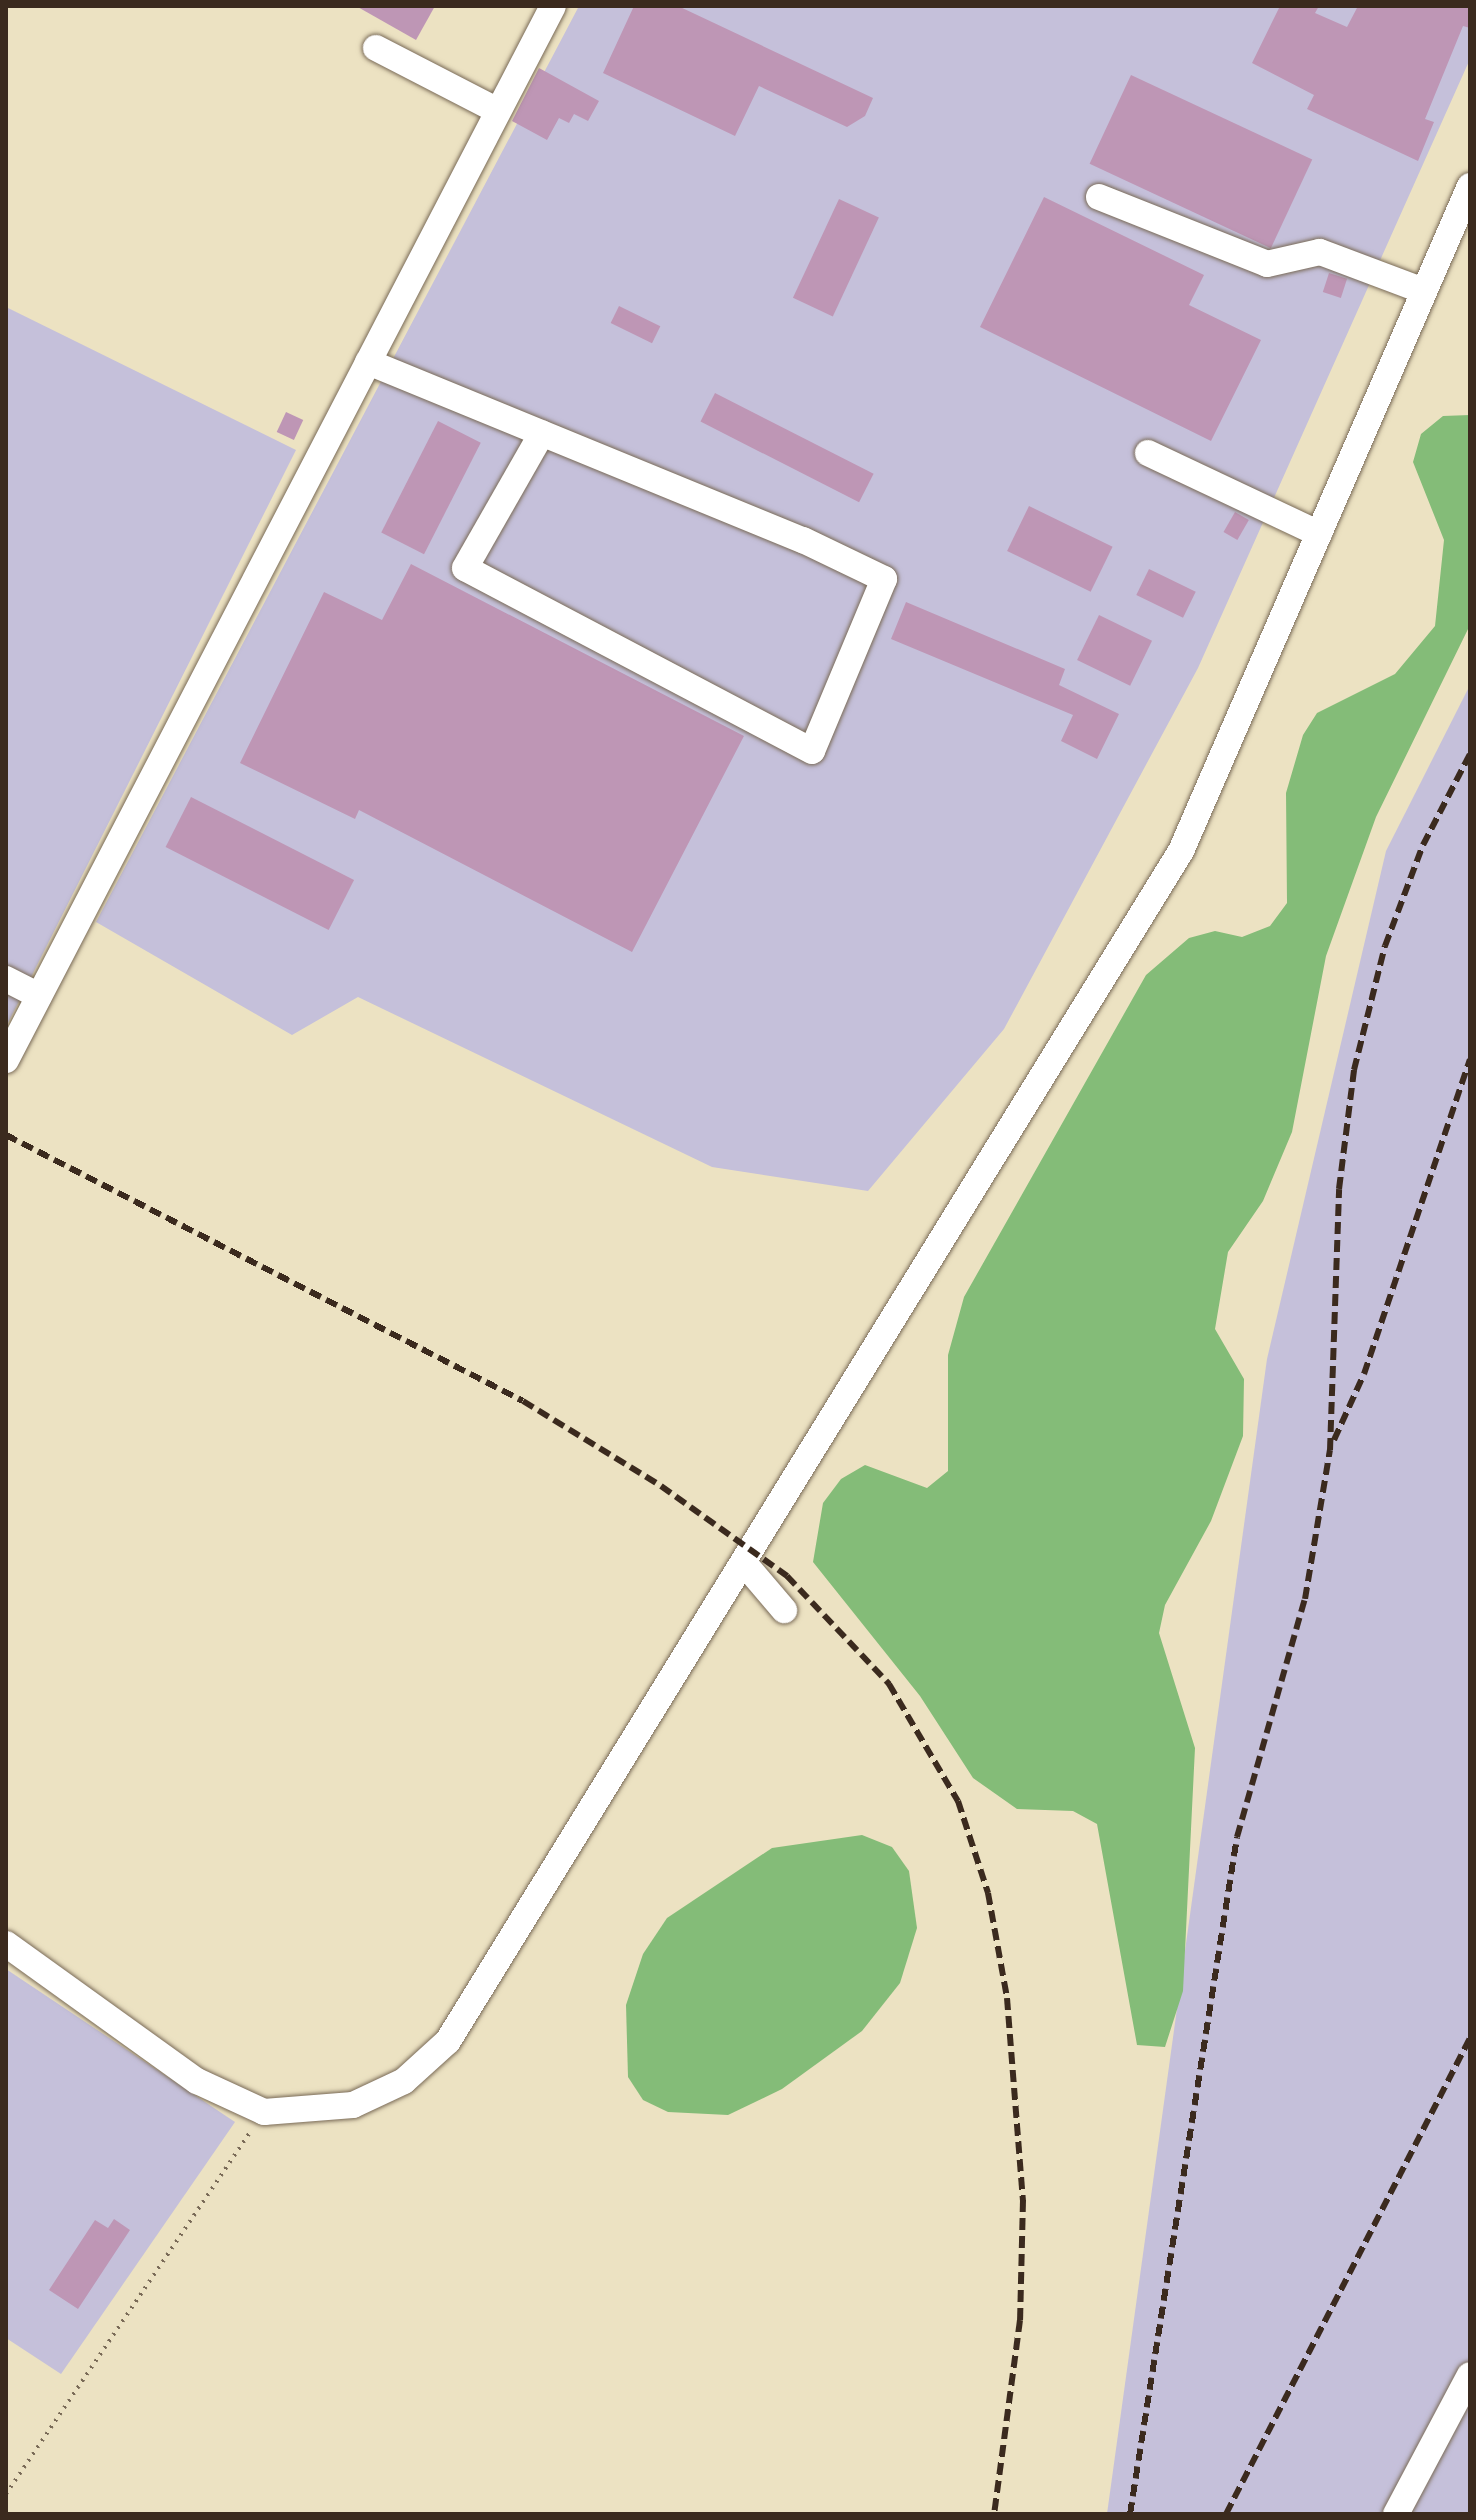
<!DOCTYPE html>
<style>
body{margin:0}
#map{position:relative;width:1476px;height:2520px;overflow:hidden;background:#ece2c2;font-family:"Balsamiq Sans",sans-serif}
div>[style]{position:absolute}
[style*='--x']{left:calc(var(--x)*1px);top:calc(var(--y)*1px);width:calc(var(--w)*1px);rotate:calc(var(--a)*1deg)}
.industrial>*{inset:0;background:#c5c0da}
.forest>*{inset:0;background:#84bc78}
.building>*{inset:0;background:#be96b5;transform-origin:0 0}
.path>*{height:4px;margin-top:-2px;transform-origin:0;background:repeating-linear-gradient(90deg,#796a57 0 2px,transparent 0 8px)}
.roads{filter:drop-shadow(0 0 2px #796a57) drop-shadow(0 0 2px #796a57)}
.minor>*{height:26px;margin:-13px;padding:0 13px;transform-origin:13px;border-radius:13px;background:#fff}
.rail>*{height:6px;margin-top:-3px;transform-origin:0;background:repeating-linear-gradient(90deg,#3b2a1e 0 12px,transparent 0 18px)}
span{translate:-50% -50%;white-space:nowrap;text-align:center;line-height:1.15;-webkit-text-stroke:7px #f7f3e8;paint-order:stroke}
.frame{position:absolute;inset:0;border:8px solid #3b2a1e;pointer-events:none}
</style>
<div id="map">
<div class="industrial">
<div style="clip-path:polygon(579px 6px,1470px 6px,1470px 59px,1198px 668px,1004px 1029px,868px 1191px,712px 1167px,358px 997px,292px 1035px,96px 922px)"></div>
<div style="clip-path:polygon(6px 307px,296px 450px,6px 1027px)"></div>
<div style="clip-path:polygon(1470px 685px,1470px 2514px,1107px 2514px,1267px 1359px,1386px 851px)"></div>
<div style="clip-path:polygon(6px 1969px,235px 2122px,61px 2374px,6px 2338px)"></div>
</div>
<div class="forest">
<div style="clip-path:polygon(1470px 415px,1470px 625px,1376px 817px,1326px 956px,1292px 1132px,1263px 1201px,1228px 1252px,1215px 1329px,1244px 1379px,1243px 1436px,1211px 1521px,1165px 1605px,1159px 1633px,1195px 1748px,1183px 1991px,1165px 2047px,1137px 2045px,1097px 1824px,1073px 1811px,1017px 1809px,973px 1778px,920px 1696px,813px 1562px,823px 1503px,841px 1479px,865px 1465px,927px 1488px,948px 1471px,948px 1355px,964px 1297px,1146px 975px,1189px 938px,1215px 931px,1242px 937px,1270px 926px,1287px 903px,1286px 793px,1303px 735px,1317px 713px,1395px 674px,1435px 626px,1444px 540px,1413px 462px,1421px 434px,1443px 416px)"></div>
<div style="clip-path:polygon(862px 1835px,892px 1847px,909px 1871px,917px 1928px,900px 1983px,862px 2031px,782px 2089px,728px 2115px,668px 2112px,643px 2100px,628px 2077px,626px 2005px,643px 1954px,667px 1918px,772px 1848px)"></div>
</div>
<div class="building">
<div style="clip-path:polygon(356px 6px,435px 6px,416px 40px)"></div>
<div style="clip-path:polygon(634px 6px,678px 6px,873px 98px,865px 116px,847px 127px,759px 86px,735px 136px,603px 73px)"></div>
<div style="clip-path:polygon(1280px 6px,1319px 6px,1315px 13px,1347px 27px,1358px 6px,1470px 6px,1470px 28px,1463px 26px,1425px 119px,1434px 122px,1418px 161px,1307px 109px,1314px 95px,1252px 63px)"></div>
<div style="clip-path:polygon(539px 68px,599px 101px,588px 121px,574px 114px,569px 123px,559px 118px,547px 140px,512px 121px)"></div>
<div style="left:1131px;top:75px;width:200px;height:98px;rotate:25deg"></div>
<div style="clip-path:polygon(1044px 197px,1204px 275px,1189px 305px,1261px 340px,1211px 441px,980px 327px)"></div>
<div style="left:839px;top:199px;width:44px;height:109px;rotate:25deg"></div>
<div style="left:1329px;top:273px;width:19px;height:20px;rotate:18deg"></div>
<div style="left:619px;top:306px;width:46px;height:19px;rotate:26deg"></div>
<div style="left:715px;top:393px;width:178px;height:32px;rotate:27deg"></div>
<div style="left:286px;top:412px;width:19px;height:22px;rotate:25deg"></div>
<div style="left:438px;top:421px;width:48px;height:125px;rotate:27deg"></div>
<div style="left:1029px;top:506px;width:93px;height:50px;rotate:26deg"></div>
<div style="left:1235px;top:512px;width:16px;height:23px;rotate:30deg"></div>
<div style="clip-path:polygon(411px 564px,744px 736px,632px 952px,359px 810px,355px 819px,240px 763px,324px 592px,382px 620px)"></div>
<div style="left:1149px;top:569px;width:52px;height:29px;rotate:26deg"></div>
<div style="clip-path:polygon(906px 602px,1065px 669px,1059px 685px,1119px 714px,1097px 759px,1061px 741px,1073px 715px,891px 639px)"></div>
<div style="left:1099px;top:615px;width:59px;height:50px;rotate:26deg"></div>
<div style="left:191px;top:797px;width:183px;height:56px;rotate:27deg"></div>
<div style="clip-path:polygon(114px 2219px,130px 2230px,78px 2309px,49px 2290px,95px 2220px,108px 2228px)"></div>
</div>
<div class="path">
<div style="--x:6;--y:2494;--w:438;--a:-56"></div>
</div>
<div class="roads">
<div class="minor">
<div style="--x:376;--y:48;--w:137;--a:27.3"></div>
<div style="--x:1099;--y:197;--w:181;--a:21.7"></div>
<div style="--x:1267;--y:264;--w:54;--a:-12.8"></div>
<div style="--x:1320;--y:252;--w:111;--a:20.6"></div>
<div style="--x:368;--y:362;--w:470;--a:22.3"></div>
<div style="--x:803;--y:540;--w:90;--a:25.7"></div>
<div style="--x:884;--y:579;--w:186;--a:112.7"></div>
<div style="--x:812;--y:751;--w:392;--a:-152.2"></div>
<div style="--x:465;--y:568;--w:155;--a:-60.3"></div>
<div style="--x:1148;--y:453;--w:189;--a:25.3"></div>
<div style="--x:6;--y:979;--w:37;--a:27"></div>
<div style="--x:6;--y:1060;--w:1187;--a:-62.57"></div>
<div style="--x:744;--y:1563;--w:62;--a:49.6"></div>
<div style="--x:6;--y:1944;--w:235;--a:35.7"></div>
<div style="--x:197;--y:2081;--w:74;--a:24.8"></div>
<div style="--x:264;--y:2112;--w:89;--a:-4.5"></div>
<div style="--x:353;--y:2105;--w:56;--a:-25.2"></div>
<div style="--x:404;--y:2081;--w:59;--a:-42.3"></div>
<div style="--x:448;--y:2041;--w:1398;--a:-58.37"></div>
<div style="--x:1181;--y:851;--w:725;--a:-66.51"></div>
<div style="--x:1396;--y:2514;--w:157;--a:-62"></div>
</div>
</div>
<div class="rail">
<div style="--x:6;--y:1135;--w:581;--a:27.23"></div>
<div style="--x:523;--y:1401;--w:162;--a:31.6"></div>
<div style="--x:661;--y:1486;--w:155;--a:35.5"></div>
<div style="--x:787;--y:1576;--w:149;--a:46.6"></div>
<div style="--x:889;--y:1684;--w:136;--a:59.5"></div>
<div style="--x:958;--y:1801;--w:97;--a:71.9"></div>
<div style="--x:988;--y:1893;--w:107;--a:79.7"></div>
<div style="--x:1007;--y:1998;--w:203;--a:85.5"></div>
<div style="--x:1023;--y:2200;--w:120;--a:91.4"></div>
<div style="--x:1020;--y:2320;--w:196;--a:97.6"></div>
<div style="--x:1334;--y:1440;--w:72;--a:-65.6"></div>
<div style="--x:1364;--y:1374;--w:332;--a:-71.4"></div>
<div style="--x:1130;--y:2514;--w:685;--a:-81.02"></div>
<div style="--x:1237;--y:1837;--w:248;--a:-74.1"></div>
<div style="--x:1305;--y:1599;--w:151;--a:-80.5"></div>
<div style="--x:1330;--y:1450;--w:261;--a:-88"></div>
<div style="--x:1339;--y:1189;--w:120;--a:-82.8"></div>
<div style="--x:1354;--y:1070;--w:128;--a:-76"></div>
<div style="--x:1385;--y:946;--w:108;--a:-69.4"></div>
<div style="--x:1423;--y:845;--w:102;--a:-62.7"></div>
<div style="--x:1226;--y:2514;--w:535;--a:-62.86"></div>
</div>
<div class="frame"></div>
</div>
